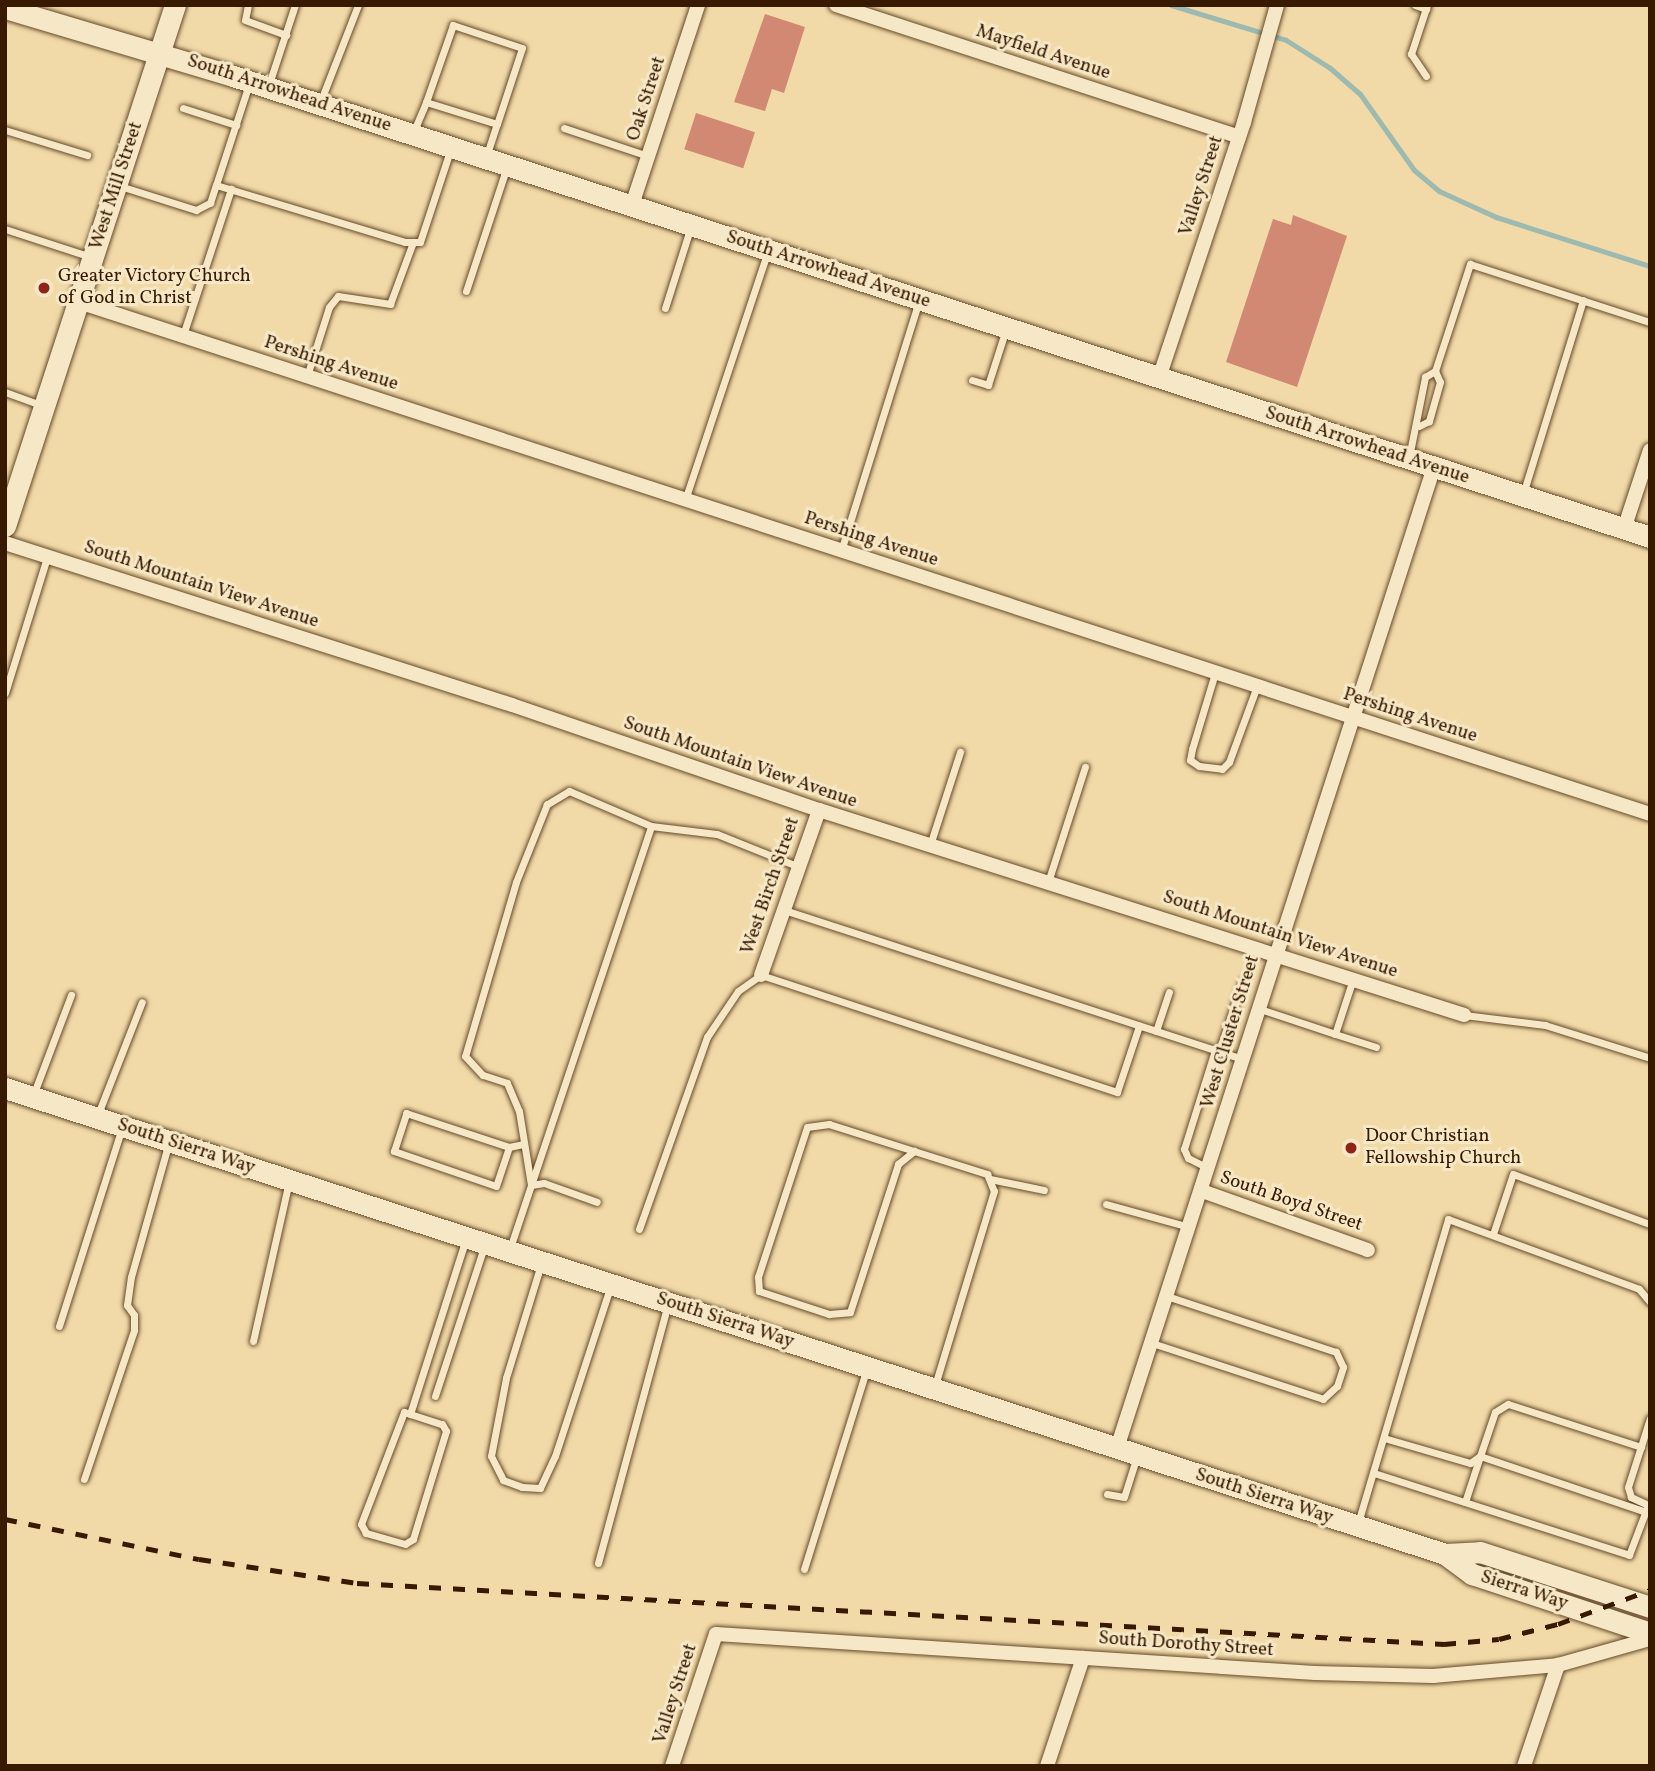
<!DOCTYPE html>
<style>
body{margin:0}
#map{position:relative;width:1655px;height:1771px;overflow:hidden;background:#f1daa8;font-family:Vollkorn,serif}
div>[style]{position:absolute}
[style*='--x']{left:calc(var(--x)*1px);top:calc(var(--y)*1px);width:calc(var(--w)*1px);rotate:calc(var(--a)*1deg)}
.stream>*{height:5px;margin:-2.5px;padding:0 2.5px;transform-origin:2.5px;border-radius:2.5px;background:#9cbaaf}
.building>*{inset:0;background:#d28974;transform-origin:0 0}
.roads{filter:drop-shadow(0 0 2px #664a2a) drop-shadow(0 0 2px #664a2a)}
.lane>*{height:7px;margin:-3.5px;padding:0 3.5px;transform-origin:3.5px;border-radius:3.5px;background:#f6e7c6}
.street>*{height:14px;margin:-7px;padding:0 7px;transform-origin:7px;border-radius:7px;background:#f6e7c6}
.secondary>*{height:21px;margin:-10.5px;padding:0 10.5px;transform-origin:10.5px;border-radius:10.5px;background:#f6e7c6}
.rail>*{height:5px;margin-top:-2.5px;transform-origin:0;background:repeating-linear-gradient(90deg,#371a00 0 12px,transparent 0 24px)}
.dots>*{width:19px;height:19px;translate:-50% -50%;box-sizing:border-box;border:4px solid #f6e7c6;border-radius:50%}
span{translate:-50% -50%;white-space:nowrap;text-align:center;line-height:1.15;-webkit-text-stroke:6px #f6e7c6;paint-order:stroke}
.street-label{font-size:19px;color:#371a00}
.poi-label{font-size:19px;color:#371a00}
.left{translate:0 -50%;text-align:left}
.frame{position:absolute;inset:0;border:7px solid #371a00;pointer-events:none}
</style>
<div id="map">
<div class="stream">
<div style="--x:1171;--y:5;--w:120;--a:16.9"></div>
<div style="--x:1286;--y:40;--w:52;--a:32.5"></div>
<div style="--x:1330;--y:68;--w:40;--a:41"></div>
<div style="--x:1360;--y:94;--w:93;--a:54.6"></div>
<div style="--x:1414;--y:170;--w:33;--a:40"></div>
<div style="--x:1439;--y:191;--w:63;--a:24.5"></div>
<div style="--x:1496;--y:217;--w:162;--a:17.7"></div>
</div>
<div class="building">
<div style="clip-path:polygon(765px 14px,805px 27px,784px 93px,772px 89px,765px 111px,734px 102px)"></div>
<div style="left:696px;top:113px;width:62px;height:38px;rotate:18deg"></div>
<div style="clip-path:polygon(1293px 215px,1347px 236px,1297px 387px,1226px 362px,1273px 219px,1291px 225px)"></div>
</div>
<div class="roads">
<div class="lane">
<div style="--x:248;--y:5;--w:15;--a:101"></div>
<div style="--x:245;--y:20;--w:44;--a:20.1"></div>
<div style="--x:1415;--y:5;--w:12;--a:20"></div>
<div style="--x:1426;--y:76;--w:27;--a:-124"></div>
<div style="--x:1411;--y:54;--w:52;--a:-71.9"></div>
<div style="--x:249;--y:84;--w:106;--a:108.1"></div>
<div style="--x:216;--y:185;--w:197;--a:16.8"></div>
<div style="--x:405;--y:242;--w:15;--a:0"></div>
<div style="--x:420;--y:242;--w:96;--a:-71.8"></div>
<div style="--x:269;--y:84;--w:83;--a:-71.8"></div>
<div style="--x:321;--y:100;--w:102;--a:-68.7"></div>
<div style="--x:183;--y:108;--w:56;--a:17.8"></div>
<div style="--x:564;--y:128;--w:89;--a:18.4"></div>
<div style="--x:5;--y:130;--w:86;--a:17"></div>
<div style="--x:413;--y:133;--w:34;--a:-67"></div>
<div style="--x:487;--y:154;--w:32;--a:-72"></div>
<div style="--x:497;--y:124;--w:80;--a:-71.8"></div>
<div style="--x:522;--y:48;--w:73;--a:-161.6"></div>
<div style="--x:453;--y:25;--w:82;--a:109.3"></div>
<div style="--x:426;--y:102;--w:74;--a:17.2"></div>
<div style="--x:120;--y:186;--w:80;--a:17.5"></div>
<div style="--x:196;--y:210;--w:16;--a:-27"></div>
<div style="--x:210;--y:203;--w:19;--a:-72"></div>
<div style="--x:5;--y:229;--w:90;--a:18"></div>
<div style="--x:466;--y:291;--w:132;--a:-71.8"></div>
<div style="--x:665;--y:308;--w:83;--a:-72.4"></div>
<div style="--x:183;--y:335;--w:154;--a:-71.8"></div>
<div style="--x:1435;--y:371;--w:113;--a:-71.9"></div>
<div style="--x:1470;--y:264;--w:189;--a:17.9"></div>
<div style="--x:307;--y:376;--w:72;--a:-72.3"></div>
<div style="--x:329;--y:307;--w:14;--a:-51"></div>
<div style="--x:338;--y:296;--w:53;--a:8.7"></div>
<div style="--x:390;--y:304;--w:66;--a:-69.6"></div>
<div style="--x:972;--y:380;--w:17;--a:17"></div>
<div style="--x:988;--y:385;--w:59;--a:-72.2"></div>
<div style="--x:5;--y:392;--w:38;--a:20"></div>
<div style="--x:1409;--y:457;--w:82;--a:-78.7"></div>
<div style="--x:1425;--y:377;--w:12;--a:-31"></div>
<div style="--x:1435;--y:371;--w:12;--a:66"></div>
<div style="--x:1440;--y:382;--w:41;--a:105.8"></div>
<div style="--x:1429;--y:421;--w:11;--a:153"></div>
<div style="--x:1523;--y:494;--w:203;--a:-72.8"></div>
<div style="--x:685;--y:500;--w:259;--a:-71.6"></div>
<div style="--x:841;--y:551;--w:263;--a:-72.7"></div>
<div style="--x:1215;--y:673;--w:79;--a:106.8"></div>
<div style="--x:1192;--y:749;--w:11;--a:100"></div>
<div style="--x:1190;--y:760;--w:11;--a:34"></div>
<div style="--x:1199;--y:766;--w:23;--a:7"></div>
<div style="--x:1222;--y:769;--w:10;--a:-45"></div>
<div style="--x:1229;--y:762;--w:81;--a:-69.8"></div>
<div style="--x:5;--y:693;--w:142;--a:-72.8"></div>
<div style="--x:651;--y:826;--w:66;--a:6.9"></div>
<div style="--x:717;--y:834;--w:88;--a:21.9"></div>
<div style="--x:930;--y:845;--w:98;--a:-72.1"></div>
<div style="--x:1048;--y:882;--w:121;--a:-72.2"></div>
<div style="--x:784;--y:910;--w:483;--a:18"></div>
<div style="--x:1260;--y:1009;--w:79;--a:18.4"></div>
<div style="--x:1335;--y:1034;--w:58;--a:-71.9"></div>
<div style="--x:1464;--y:1015;--w:82;--a:7"></div>
<div style="--x:1545;--y:1025;--w:110;--a:17.4"></div>
<div style="--x:1156;--y:1031;--w:41;--a:-71.6"></div>
<div style="--x:1335;--y:1034;--w:43;--a:17.6"></div>
<div style="--x:1219;--y:1051;--w:74;--a:-71.1"></div>
<div style="--x:34;--y:1093;--w:105;--a:-69.3"></div>
<div style="--x:98;--y:1114;--w:120;--a:-68.6"></div>
<div style="--x:509;--y:1147;--w:41;--a:108.4"></div>
<div style="--x:496;--y:1186;--w:108;--a:-161.1"></div>
<div style="--x:394;--y:1151;--w:40;--a:-72"></div>
<div style="--x:406;--y:1113;--w:108;--a:18.3"></div>
<div style="--x:509;--y:1147;--w:14;--a:-12"></div>
<div style="--x:914;--y:1151;--w:89;--a:-162.4"></div>
<div style="--x:829;--y:1124;--w:22;--a:172"></div>
<div style="--x:807;--y:1127;--w:158;--a:108.1"></div>
<div style="--x:758;--y:1277;--w:14;--a:86"></div>
<div style="--x:759;--y:1291;--w:74;--a:18.2"></div>
<div style="--x:829;--y:1314;--w:21;--a:-5"></div>
<div style="--x:850;--y:1312;--w:156;--a:-72"></div>
<div style="--x:898;--y:1164;--w:21;--a:-39"></div>
<div style="--x:914;--y:1151;--w:77;--a:17.5"></div>
<div style="--x:987;--y:1174;--w:18;--a:68"></div>
<div style="--x:994;--y:1191;--w:203;--a:106.9"></div>
<div style="--x:1208;--y:1168;--w:22;--a:-153"></div>
<div style="--x:1188;--y:1158;--w:10;--a:-114"></div>
<div style="--x:1184;--y:1149;--w:104;--a:-72.6"></div>
<div style="--x:990;--y:1179;--w:55;--a:11.5"></div>
<div style="--x:531;--y:1185;--w:13;--a:-9"></div>
<div style="--x:544;--y:1183;--w:56;--a:19.7"></div>
<div style="--x:1106;--y:1204;--w:86;--a:15.5"></div>
<div style="--x:639;--y:1229;--w:204;--a:-70.5"></div>
<div style="--x:707;--y:1037;--w:55;--a:-56"></div>
<div style="--x:738;--y:991;--w:28;--a:-35"></div>
<div style="--x:761;--y:975;--w:375;--a:18.2"></div>
<div style="--x:1117;--y:1092;--w:70;--a:-71.6"></div>
<div style="--x:1493;--y:1234;--w:63;--a:-71.6"></div>
<div style="--x:1513;--y:1174;--w:146;--a:20.1"></div>
<div style="--x:510;--y:1248;--w:445;--a:-71.5"></div>
<div style="--x:651;--y:826;--w:89;--a:-156.9"></div>
<div style="--x:569;--y:791;--w:26;--a:149"></div>
<div style="--x:547;--y:804;--w:84;--a:111.7"></div>
<div style="--x:516;--y:882;--w:181;--a:106.3"></div>
<div style="--x:465;--y:1056;--w:26;--a:47"></div>
<div style="--x:483;--y:1075;--w:25;--a:18"></div>
<div style="--x:507;--y:1083;--w:30;--a:67"></div>
<div style="--x:519;--y:1111;--w:75;--a:80.8"></div>
<div style="--x:541;--y:1264;--w:119;--a:107.1"></div>
<div style="--x:506;--y:1378;--w:79;--a:100.9"></div>
<div style="--x:491;--y:1456;--w:27;--a:63"></div>
<div style="--x:503;--y:1480;--w:20;--a:20"></div>
<div style="--x:522;--y:1487;--w:18;--a:3"></div>
<div style="--x:540;--y:1488;--w:35;--a:-65"></div>
<div style="--x:555;--y:1456;--w:180;--a:-71.9"></div>
<div style="--x:59;--y:1326;--w:206;--a:-72.4"></div>
<div style="--x:253;--y:1341;--w:164;--a:-77.3"></div>
<div style="--x:1152;--y:1343;--w:180;--a:18.1"></div>
<div style="--x:1323;--y:1399;--w:19;--a:-43"></div>
<div style="--x:1337;--y:1386;--w:20;--a:-72"></div>
<div style="--x:1343;--y:1367;--w:17;--a:-115"></div>
<div style="--x:1336;--y:1352;--w:178;--a:-161.7"></div>
<div style="--x:435;--y:1396;--w:160;--a:-71.8"></div>
<div style="--x:404;--y:1412;--w:40;--a:18"></div>
<div style="--x:442;--y:1424;--w:8;--a:60"></div>
<div style="--x:446;--y:1431;--w:113;--a:107"></div>
<div style="--x:413;--y:1539;--w:9;--a:148"></div>
<div style="--x:405;--y:1544;--w:41;--a:-164.2"></div>
<div style="--x:366;--y:1533;--w:10;--a:-119"></div>
<div style="--x:361;--y:1524;--w:120;--a:-69"></div>
<div style="--x:410;--y:1414;--w:185;--a:-72.3"></div>
<div style="--x:1384;--y:1438;--w:90;--a:16.2"></div>
<div style="--x:1470;--y:1463;--w:12;--a:-35"></div>
<div style="--x:1480;--y:1456;--w:46;--a:-71.2"></div>
<div style="--x:1495;--y:1412;--w:15;--a:-32"></div>
<div style="--x:1508;--y:1404;--w:140;--a:17.9"></div>
<div style="--x:1374;--y:1473;--w:268;--a:17.8"></div>
<div style="--x:1629;--y:1555;--w:53;--a:-69.2"></div>
<div style="--x:1648;--y:1505;--w:19;--a:-155"></div>
<div style="--x:1631;--y:1497;--w:10;--a:-107"></div>
<div style="--x:1628;--y:1487;--w:72;--a:-72.3"></div>
<div style="--x:84;--y:1479;--w:157;--a:-71.4"></div>
<div style="--x:134;--y:1330;--w:15;--a:-90"></div>
<div style="--x:134;--y:1315;--w:12;--a:-125"></div>
<div style="--x:127;--y:1305;--w:28;--a:-82"></div>
<div style="--x:131;--y:1277;--w:140;--a:-74.3"></div>
<div style="--x:1107;--y:1494;--w:17;--a:10"></div>
<div style="--x:1124;--y:1497;--w:43;--a:-72.4"></div>
<div style="--x:1465;--y:1502;--w:48;--a:-71.9"></div>
<div style="--x:1480;--y:1456;--w:175;--a:18.6"></div>
<div style="--x:1358;--y:1523;--w:317;--a:-73.5"></div>
<div style="--x:1448;--y:1219;--w:203;--a:20.1"></div>
<div style="--x:1639;--y:1289;--w:17;--a:50"></div>
<div style="--x:598;--y:1563;--w:268;--a:-74.9"></div>
<div style="--x:804;--y:1569;--w:211;--a:-72.6"></div>
</div>
<div class="street">
<div style="--x:836;--y:5;--w:424;--a:18.1"></div>
<div style="--x:632;--y:205;--w:211;--a:-71.7"></div>
<div style="--x:79;--y:302;--w:1652;--a:18.05"></div>
<div style="--x:1159;--y:378;--w:270;--a:-71.6"></div>
<div style="--x:1244;--y:122;--w:122;--a:-74.2"></div>
<div style="--x:1624;--y:529;--w:83;--a:-71.8"></div>
<div style="--x:5;--y:543;--w:532;--a:17.72"></div>
<div style="--x:512;--y:705;--w:324;--a:18.9"></div>
<div style="--x:819;--y:810;--w:677;--a:17.63"></div>
<div style="--x:761;--y:975;--w:175;--a:-70.6"></div>
<div style="--x:1202;--y:1191;--w:176;--a:19.6"></div>
<div style="--x:1117;--y:1448;--w:1031;--a:-72.09"></div>
<div style="--x:672;--y:1766;--w:139;--a:-71.6"></div>
<div style="--x:716;--y:1634;--w:600;--a:3.73"></div>
<div style="--x:1315;--y:1673;--w:118;--a:1.5"></div>
<div style="--x:1433;--y:1676;--w:125;--a:-5"></div>
<div style="--x:1558;--y:1665;--w:96;--a:-15.8"></div>
<div style="--x:1047;--y:1766;--w:114;--a:-71.6"></div>
<div style="--x:1524;--y:1766;--w:107;--a:-71.4"></div>
</div>
<div class="secondary">
<div style="--x:5;--y:8;--w:238;--a:16.6"></div>
<div style="--x:233;--y:76;--w:1490;--a:18.02"></div>
<div style="--x:5;--y:526;--w:548;--a:-71.93"></div>
<div style="--x:5;--y:1088;--w:1514;--a:17.93"></div>
<div style="--x:1445;--y:1554;--w:34;--a:37"></div>
<div style="--x:1472;--y:1574;--w:188;--a:18.3"></div>
<div style="--x:1445;--y:1554;--w:35;--a:-3"></div>
<div style="--x:1480;--y:1552;--w:179;--a:17.9"></div>
</div>
</div>
<div class="rail">
<div style="--x:5;--y:1519;--w:198;--a:11.7"></div>
<div style="--x:199;--y:1559;--w:160;--a:8.6"></div>
<div style="--x:357;--y:1583;--w:1089;--a:3.21"></div>
<div style="--x:1444;--y:1644;--w:55;--a:-5.2"></div>
<div style="--x:1499;--y:1639;--w:61;--a:-14.3"></div>
<div style="--x:1558;--y:1624;--w:98;--a:-20.3"></div>
</div>
<div class="dots">
<div style="left:44px;top:288px;background:#8f2418"></div>
<div style="left:1351px;top:1148px;background:#8f2418"></div>
</div>
<div class="street-label">
<span style="left:1043px;top:53px;rotate:18deg">Mayfield Avenue</span>
<span style="left:289px;top:94px;rotate:18deg">South Arrowhead Avenue</span>
<span style="left:647px;top:99px;rotate:-72deg">Oak Street</span>
<span style="left:117px;top:186px;rotate:-72deg">West Mill Street</span>
<span style="left:1202px;top:186px;rotate:-72deg">Valley Street</span>
<span style="left:828px;top:270px;rotate:18deg">South Arrowhead Avenue</span>
<span style="left:331px;top:364px;rotate:18deg">Pershing Avenue</span>
<span style="left:1367px;top:446px;rotate:18deg">South Arrowhead Avenue</span>
<span style="left:871px;top:540px;rotate:18deg">Pershing Avenue</span>
<span style="left:201px;top:585px;rotate:18deg">South Mountain View Avenue</span>
<span style="left:1410px;top:716px;rotate:18deg">Pershing Avenue</span>
<span style="left:740px;top:763px;rotate:19deg">South Mountain View Avenue</span>
<span style="left:771px;top:886px;rotate:-71deg">West Birch Street</span>
<span style="left:1280px;top:935px;rotate:18deg">South Mountain View Avenue</span>
<span style="left:1231px;top:1032px;rotate:-73deg">West Cluster Street</span>
<span style="left:186px;top:1147px;rotate:18deg">South Sierra Way</span>
<span style="left:1291px;top:1202px;rotate:19deg">South Boyd Street</span>
<span style="left:725px;top:1321px;rotate:18deg">South Sierra Way</span>
<span style="left:1264px;top:1497px;rotate:18deg">South Sierra Way</span>
<span style="left:1524px;top:1591px;rotate:18deg">Sierra Way</span>
<span style="left:1186px;top:1645px;rotate:4deg">South Dorothy Street</span>
<span style="left:676px;top:1694px;rotate:-72deg">Valley Street</span>
</div>
<div class="poi-label">
<span class="left" style="left:58px;top:288px">Greater Victory Church<br>of God in Christ</span>
<span class="left" style="left:1365px;top:1148px">Door Christian<br>Fellowship Church</span>
</div>
<div class="frame"></div>
</div>
